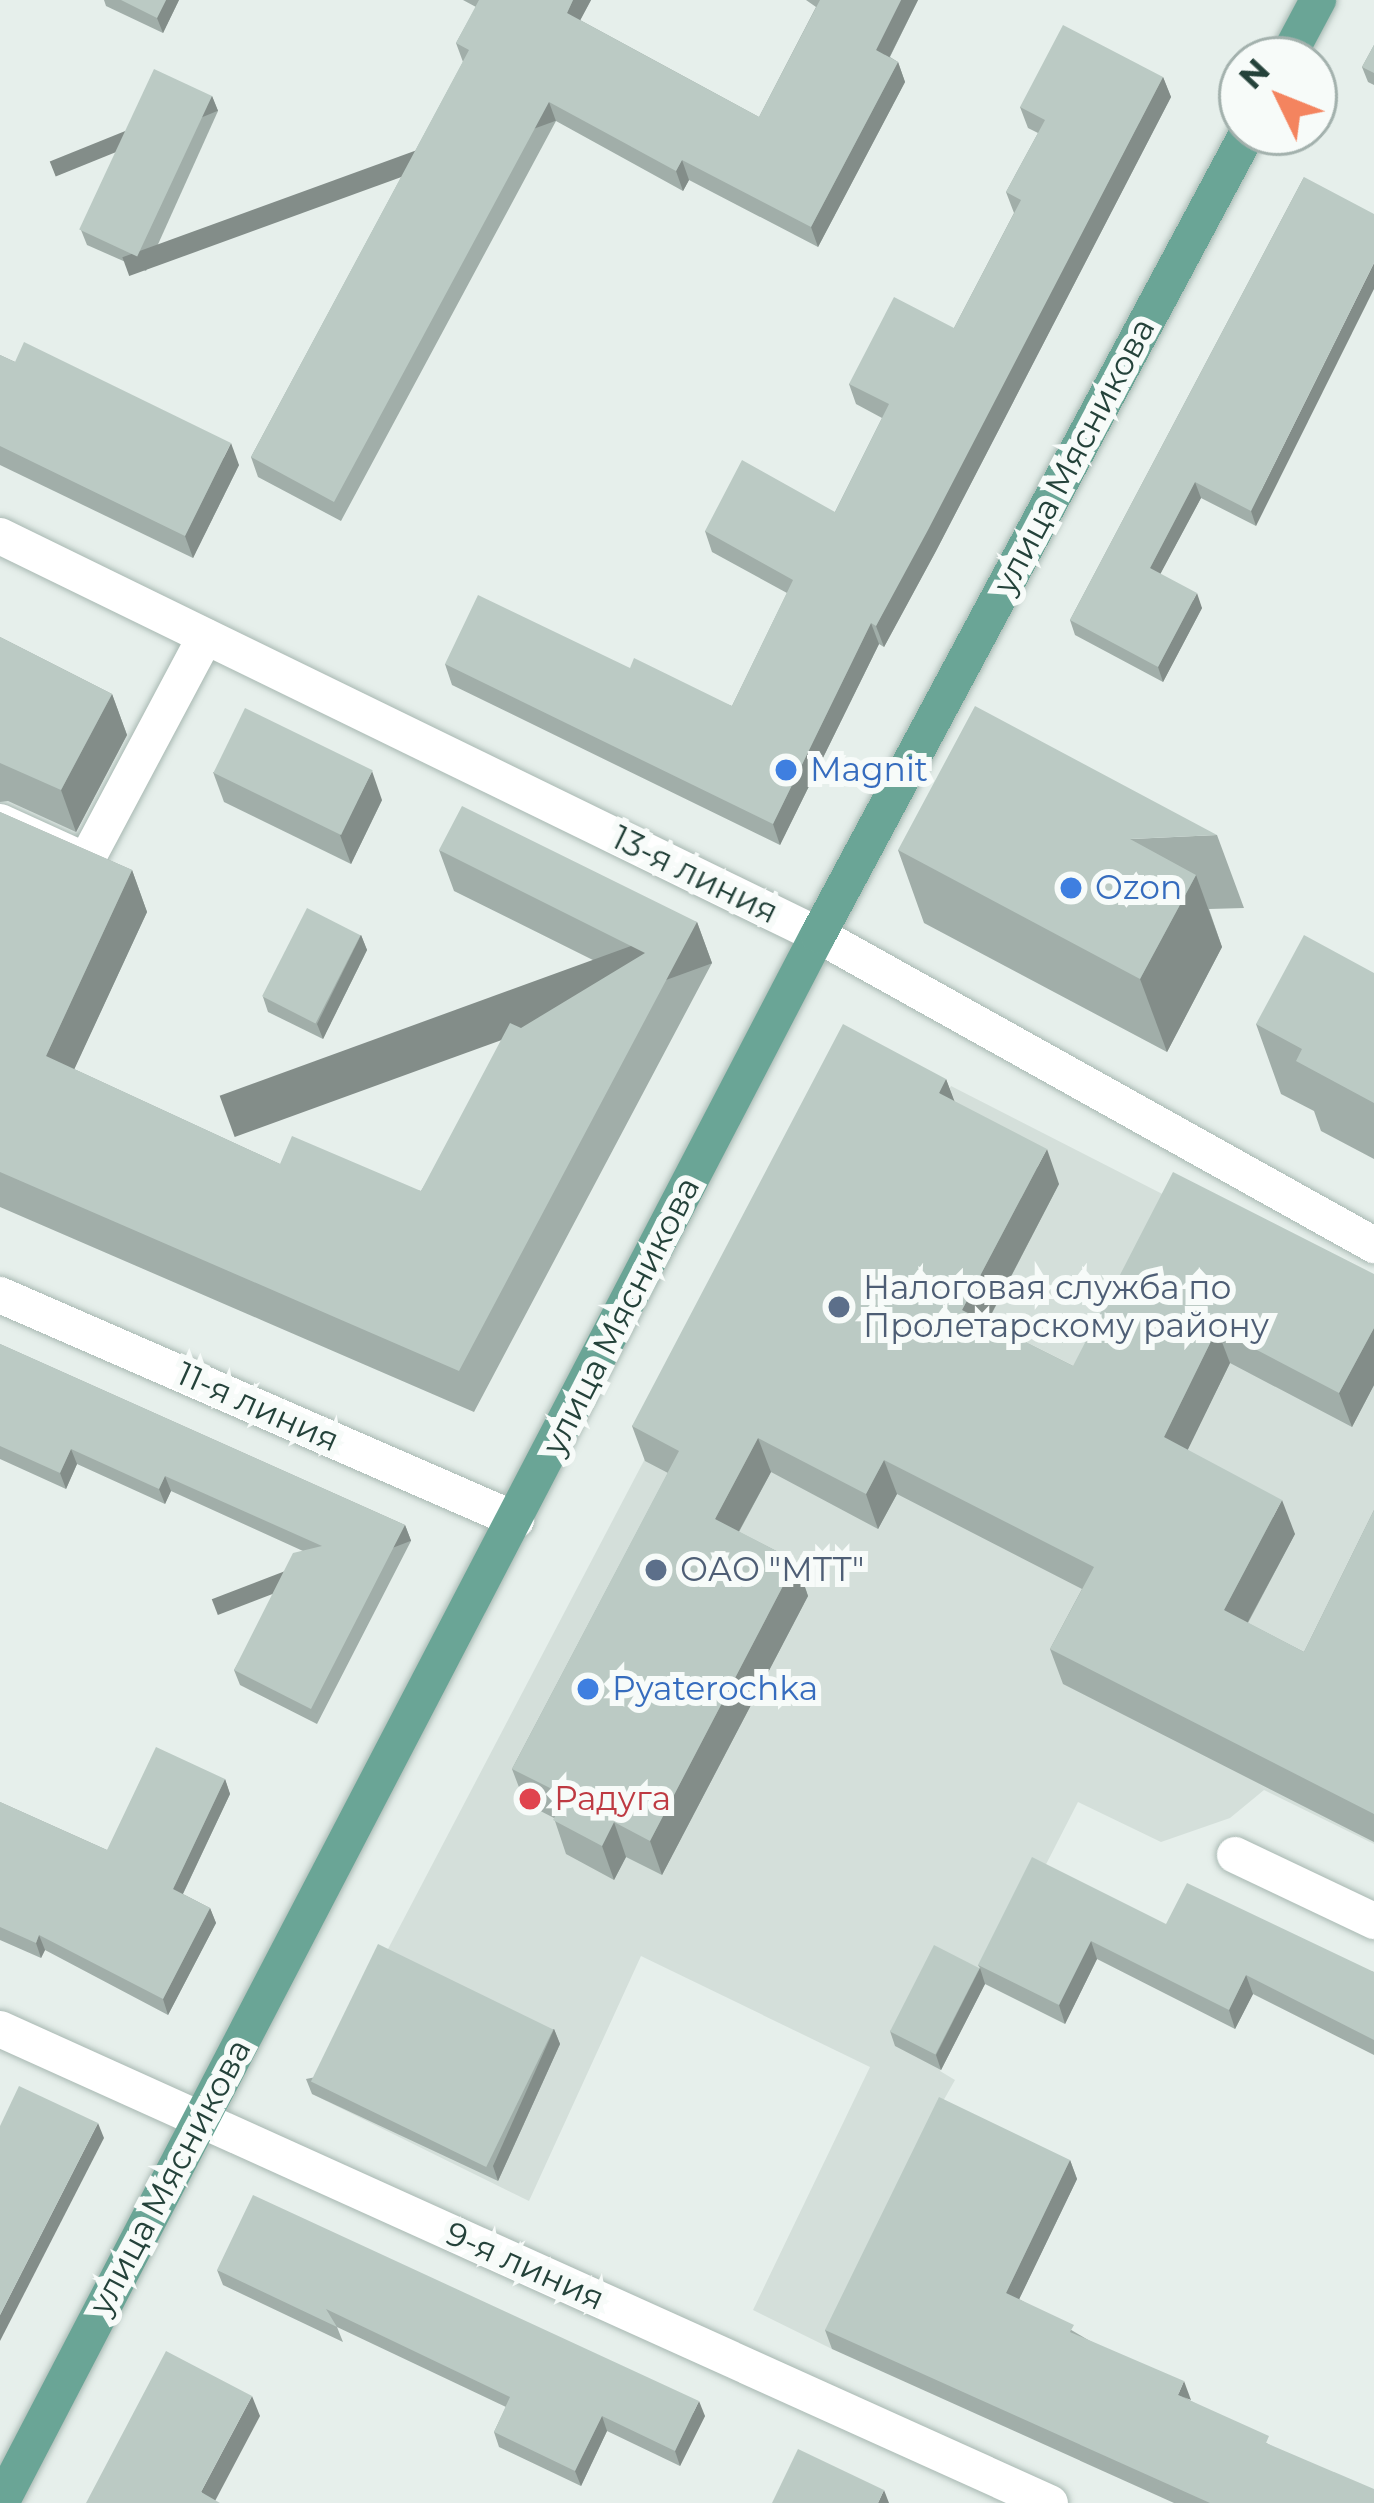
<!DOCTYPE html>
<meta charset="utf-8">
<style>
body{margin:0}
#map{position:relative;width:1374px;height:2503px;overflow:hidden;background:#e6efeb;font-family:Montserrat,sans-serif}
div>[style]{position:absolute}
[style*='--x']{left:calc(var(--x)*1px);top:calc(var(--y)*1px);width:calc(var(--w)*1px);rotate:calc(var(--a)*1deg)}
.built>*{inset:0;background:#d4dfda}
.roads{filter:drop-shadow(0 0 3px #a8b8b2) drop-shadow(0 0 3px #a8b8b2)}
.minor>*{height:36px;margin:-18px;padding:0 18px;transform-origin:18px;border-radius:18px;background:#fff}
.major>*{height:36px;margin:-18px;padding:0 18px;transform-origin:18px;border-radius:18px;background:#6aa596}
.wall>*{inset:0;background:#a1aea9}
.shaded-wall>*{inset:0;background:#838d89;transform-origin:0 0}
.building>*{inset:0;background:#bbcac4;transform-origin:0 0}
.dots>*{width:33px;height:33px;translate:-50% -50%;box-sizing:border-box;border:6px solid #f7fbf9;border-radius:50%}
span{translate:-50% -50%;white-space:nowrap;text-align:center;line-height:1.15;-webkit-text-stroke:12px #f7fbf9;paint-order:stroke}
.street-label{font-size:33px;color:#24423a}
.shop-label{font-size:33px;color:#366cbe}
.left{translate:0 -50%;text-align:left}
.service-label{font-size:33px;color:#4e5e75}
.health-label{font-size:33px;color:#be3a42}
.north{position:absolute;left:1218px;top:36px;width:120px;height:120px;box-sizing:border-box;background:#f7fbf9;border:3px solid #a3b1ad;border-radius:50%;rotate:313deg;font-size:33px;font-weight:700;line-height:48px;text-align:center;color:#24423a}
.north::after{content:'';display:block;margin:auto;width:42px;height:54px;background:#f4845f;clip-path:polygon(50% 0,100% 100%,50% 72%,0 100%)}
</style>
<div id="map">
<div class="built">
<div style="clip-path:polygon(855px 1058px,941px 1103px,951px 1086px,1374px 1302px,1374px 1844px,1264px 1790px,1230px 1818px,1161px 1842px,1078px 1802px,940px 2071px,955px 2080px,942px 2103px,951px 2109px,832px 2349px,753px 2310px,870px 2067px,641px 1956px,529px 2201px,312px 2094px)"></div>
</div>
<div class="roads">
<div class="minor">
<div style="--x:0;--y:536;--w:910;--a:26"></div>
<div style="--x:818;--y:935;--w:637;--a:29.14"></div>
<div style="--x:0;--y:822;--w:94;--a:24.4"></div>
<div style="--x:86;--y:861;--w:254;--a:-62"></div>
<div style="--x:0;--y:1295;--w:563;--a:23.56"></div>
<div style="--x:1235;--y:1855;--w:154;--a:25.4"></div>
<div style="--x:0;--y:2029;--w:1152;--a:24.3"></div>
</div>
<div class="major">
<div style="--x:1286;--y:60;--w:68;--a:-61.9"></div>
<div style="--x:1;--y:2503;--w:1768;--a:-62.48"></div>
<div style="--x:818;--y:935;--w:911;--a:-61.83"></div>
</div>
</div>
<div class="wall">
<div style="clip-path:polygon(104px 0,179px 0,163px 33px,106px 6px)"></div>
<div style="clip-path:polygon(463px 0,591px 0,580px 20px,759px 117px,816px 7px,806px 0,918px 0,890px 57px,898px 62px,905px 82px,818px 247px,689px 180px,683px 191px,556px 121px,341px 521px,258px 477px,251px 457px,463px 62px,456px 43px,476px 7px)"></div>
<div style="clip-path:polygon(1374px 45px,1374px 85px,1368px 82px,1362px 67px)"></div>
<div style="clip-path:polygon(1163px 77px,1171px 97px,936px 551px,884px 647px,879px 644px,780px 845px,452px 685px,445px 664px,630px 668px,732px 706px,787px 593px,712px 552px,705px 531px,835px 512px,882px 418px,856px 404px,849px 384px,954px 328px,1014px 213px,1006px 192px,1038px 133px,1028px 128px,1020px 107px)"></div>
<div style="clip-path:polygon(212px 96px,218px 111px,146px 271px,87px 245px,81px 230px)"></div>
<div style="clip-path:polygon(1304px 177px,1256px 526px,1201px 498px,1160px 574px,1202px 608px,1163px 682px,1075px 635px,1070px 620px)"></div>
<div style="clip-path:polygon(0 355px,239px 465px,193px 558px,0 465px)"></div>
<div style="clip-path:polygon(0 637px,112px 694px,127px 735px,76px 832px,8px 801px,0 802px)"></div>
<div style="clip-path:polygon(213px 772px,382px 800px,351px 864px,224px 802px)"></div>
<div style="clip-path:polygon(0 812px,132px 870px,147px 912px,74px 1069px,280px 1164px,421px 1191px,521px 1028px,615px 971px,454px 891px,439px 850px,697px 922px,712px 963px,474px 1412px,0 1207px)"></div>
<div style="clip-path:polygon(1217px 835px,1244px 908px,1209px 909px,1222px 947px,1167px 1052px,924px 923px,898px 850px)"></div>
<div style="clip-path:polygon(361px 935px,367px 950px,323px 1039px,268px 1012px,263px 997px)"></div>
<div style="clip-path:polygon(1374px 973px,1374px 1159px,1321px 1131px,1314px 1111px,1281px 1094px,1256px 1024px)"></div>
<div style="clip-path:polygon(946px 1079px,954px 1101px,1059px 1184px,987px 1323px,1073px 1366px,1374px 1274px,1374px 1385px,1352px 1427px,1230px 1363px,1187px 1450px,1295px 1534px,1248px 1623px,1304px 1652px,1374px 1510px,1374px 1842px,1063px 1684px,1050px 1649px,1082px 1589px,897px 1494px,878px 1529px,771px 1472px,739px 1532px,796px 1561px,808px 1596px,662px 1875px,626px 1857px,614px 1880px,566px 1854px,554px 1818px,525px 1803px,512px 1769px,668px 1473px,645px 1461px,632px 1426px)"></div>
<div style="clip-path:polygon(0 1344px,405px 1525px,411px 1541px,317px 1724px,240px 1685px,234px 1670px,303px 1551px,171px 1491px,165px 1504px,77px 1464px,66px 1489px,0 1459px)"></div>
<div style="clip-path:polygon(225px 1779px,230px 1794px,183px 1894px,210px 1908px,216px 1923px,168px 2015px,45px 1950px,41px 1958px,0 1940px,0 1802px,107px 1850px)"></div>
<div style="clip-path:polygon(1166px 1924px,1374px 1972px,1374px 2055px,1253px 1994px,1235px 2029px,1097px 1959px,1065px 2024px,985px 1984px,941px 2070px,895px 2046px,890px 2031px,980px 1968px,978px 1965px)"></div>
<div style="clip-path:polygon(554px 2029px,560px 2044px,498px 2181px,312px 2094px,306px 2079px)"></div>
<div style="clip-path:polygon(1070px 2160px,1077px 2179px,1019px 2299px,1191px 2401px,1374px 2503px,1174px 2503px,832px 2349px,825px 2330px)"></div>
<div style="clip-path:polygon(217px 2270px,705px 2416px,680px 2466px,607px 2431px,581px 2486px,499px 2447px,494px 2432px,506px 2407px,337px 2327px,343px 2342px,223px 2285px)"></div>
</div>
<div class="shaded-wall">
<div style="clip-path:polygon(166px 0,179px 0,163px 33px,157px 18px)"></div>
<div style="clip-path:polygon(573px 0,591px 0,574px 32px,567px 13px)"></div>
<div style="clip-path:polygon(901px 0,918px 0,883px 70px,876px 50px)"></div>
<div style="clip-path:polygon(898px 62px,905px 82px,818px 247px,811px 227px)"></div>
<div style="clip-path:polygon(1163px 77px,1171px 97px,936px 551px,884px 647px,876px 626px)"></div>
<div style="left:212px;top:96px;width:16px;height:175px;rotate:68deg"></div>
<div style="left:549px;top:102px;width:20px;height:454px;rotate:70deg"></div>
<div style="clip-path:polygon(682px 160px,689px 180px,683px 191px,676px 171px)"></div>
<div style="clip-path:polygon(1374px 263px,1374px 289px,1256px 526px,1251px 511px)"></div>
<div style="clip-path:polygon(231px 443px,239px 465px,193px 558px,185px 536px)"></div>
<div style="clip-path:polygon(1195px 482px,1201px 498px,1155px 584px,1150px 568px)"></div>
<div style="clip-path:polygon(1197px 593px,1202px 608px,1163px 682px,1158px 667px)"></div>
<div style="clip-path:polygon(871px 623px,879px 644px,780px 845px,773px 824px)"></div>
<div style="clip-path:polygon(112px 694px,127px 735px,76px 832px,61px 790px)"></div>
<div style="clip-path:polygon(372px 771px,382px 800px,351px 864px,340px 835px)"></div>
<div style="clip-path:polygon(132px 870px,147px 912px,61px 1098px,46px 1056px)"></div>
<div style="clip-path:polygon(1196px 875px,1222px 947px,1167px 1052px,1140px 979px)"></div>
<div style="left:697px;top:922px;width:44px;height:508px;rotate:70deg"></div>
<div style="clip-path:polygon(361px 935px,367px 950px,323px 1039px,317px 1024px)"></div>
<div style="clip-path:polygon(946px 1079px,959px 1113px,939px 1093px)"></div>
<div style="clip-path:polygon(1047px 1149px,1059px 1184px,975px 1345px,962px 1310px)"></div>
<div style="clip-path:polygon(1374px 1328px,1374px 1385px,1352px 1427px,1339px 1393px)"></div>
<div style="clip-path:polygon(1217px 1329px,1230px 1363px,1177px 1472px,1164px 1437px)"></div>
<div style="clip-path:polygon(758px 1438px,771px 1472px,727px 1553px,715px 1519px)"></div>
<div style="clip-path:polygon(71px 1449px,77px 1464px,66px 1489px,60px 1473px)"></div>
<div style="clip-path:polygon(884px 1460px,897px 1494px,878px 1529px,866px 1494px)"></div>
<div style="clip-path:polygon(165px 1476px,171px 1491px,165px 1504px,159px 1489px)"></div>
<div style="clip-path:polygon(1282px 1500px,1295px 1534px,1236px 1644px,1224px 1610px)"></div>
<div style="left:405px;top:1525px;width:17px;height:207px;rotate:69deg"></div>
<div style="clip-path:polygon(796px 1561px,808px 1596px,662px 1875px,650px 1841px)"></div>
<div style="clip-path:polygon(225px 1779px,230px 1794px,178px 1904px,173px 1889px)"></div>
<div style="clip-path:polygon(614px 1822px,626px 1857px,614px 1880px,602px 1846px)"></div>
<div style="clip-path:polygon(210px 1908px,216px 1923px,168px 2015px,163px 1999px)"></div>
<div style="clip-path:polygon(39px 1935px,45px 1950px,41px 1958px,36px 1943px)"></div>
<div style="clip-path:polygon(1091px 1941px,1097px 1959px,1065px 2024px,1059px 2005px)"></div>
<div style="clip-path:polygon(980px 1968px,985px 1984px,941px 2070px,936px 2055px)"></div>
<div style="clip-path:polygon(1246px 1975px,1253px 1994px,1235px 2029px,1229px 2010px)"></div>
<div style="clip-path:polygon(554px 2029px,560px 2044px,498px 2181px,493px 2166px)"></div>
<div style="clip-path:polygon(98px 2123px,104px 2138px,0 2341px,0 2315px)"></div>
<div style="clip-path:polygon(1070px 2160px,1077px 2179px,1013px 2312px,1006px 2293px)"></div>
<div style="clip-path:polygon(1184px 2381px,1191px 2400px,1178px 2395px)"></div>
<div style="clip-path:polygon(252px 2396px,260px 2416px,214px 2503px,201px 2492px)"></div>
<div style="clip-path:polygon(699px 2401px,705px 2416px,680px 2466px,675px 2451px)"></div>
<div style="clip-path:polygon(602px 2416px,607px 2431px,581px 2486px,575px 2471px)"></div>
<div style="clip-path:polygon(884px 2490px,889px 2503px,878px 2503px)"></div>
</div>
<div class="building">
<div style="clip-path:polygon(121px 0,166px 0,157px 18px)"></div>
<div style="clip-path:polygon(479px 0,573px 0,567px 13px,759px 117px,820px 0,901px 0,876px 50px,898px 62px,811px 227px,682px 160px,676px 171px,549px 102px,334px 502px,251px 457px,469px 50px,456px 43px)"></div>
<div style="clip-path:polygon(1063px 25px,1163px 77px,928px 530px,876px 626px,871px 623px,773px 824px,445px 664px,478px 595px,630px 668px,634px 658px,732px 706px,793px 580px,705px 531px,742px 460px,835px 512px,889px 404px,849px 384px,894px 297px,954px 328px,1021px 200px,1006px 192px,1045px 120px,1020px 107px)"></div>
<div style="clip-path:polygon(1374px 45px,1374px 73px,1362px 67px)"></div>
<div style="left:154px;top:69px;width:64px;height:177px;rotate:25deg"></div>
<div style="clip-path:polygon(1304px 177px,1374px 214px,1374px 263px,1251px 511px,1195px 482px,1150px 568px,1197px 593px,1158px 667px,1070px 620px)"></div>
<div style="clip-path:polygon(24px 342px,231px 443px,185px 536px,0 446px,0 355px,15px 362px)"></div>
<div style="clip-path:polygon(0 637px,112px 694px,61px 790px,0 763px)"></div>
<div style="clip-path:polygon(975px 706px,1217px 835px,1130px 839px,1196px 875px,1140px 979px,898px 850px)"></div>
<div style="left:245px;top:708px;width:142px;height:72px;rotate:26deg"></div>
<div style="clip-path:polygon(462px 806px,697px 922px,459px 1371px,0 1172px,0 812px,132px 870px,46px 1056px,280px 1164px,292px 1136px,421px 1191px,510px 1023px,521px 1028px,645px 953px,439px 850px)"></div>
<div style="left:307px;top:908px;width:60px;height:99px;rotate:27deg"></div>
<div style="clip-path:polygon(1304px 935px,1374px 973px,1374px 1103px,1296px 1061px,1302px 1049px,1256px 1024px)"></div>
<div style="clip-path:polygon(843px 1024px,946px 1079px,939px 1093px,1047px 1149px,962px 1310px,1073px 1366px,1173px 1172px,1374px 1274px,1374px 1328px,1339px 1393px,1217px 1329px,1164px 1437px,1282px 1500px,1224px 1610px,1304px 1652px,1374px 1510px,1374px 1814px,1050px 1649px,1094px 1567px,884px 1460px,866px 1494px,758px 1438px,715px 1519px,796px 1561px,650px 1841px,614px 1822px,602px 1846px,553px 1820px,566px 1796px,512px 1769px,679px 1451px,632px 1426px)"></div>
<div style="clip-path:polygon(0 1344px,405px 1525px,311px 1709px,234px 1670px,293px 1553px,322px 1546px,165px 1476px,159px 1489px,71px 1449px,60px 1473px,0 1446px)"></div>
<div style="clip-path:polygon(156px 1747px,225px 1779px,173px 1889px,210px 1908px,163px 1999px,39px 1935px,36px 1943px,0 1927px,0 1802px,107px 1850px)"></div>
<div style="clip-path:polygon(1032px 1857px,1166px 1924px,1187px 1883px,1374px 1972px,1374px 2040px,1246px 1975px,1229px 2010px,1091px 1941px,1059px 2005px,978px 1965px)"></div>
<div style="left:378px;top:1944px;width:195px;height:153px;rotate:26deg"></div>
<div style="left:934px;top:1945px;width:51px;height:97px;rotate:27deg"></div>
<div style="clip-path:polygon(19px 2086px,98px 2123px,0 2315px,0 2126px)"></div>
<div style="clip-path:polygon(939px 2097px,1070px 2160px,1006px 2293px,1074px 2325px,1070px 2332px,1184px 2381px,1178px 2395px,1269px 2436px,1266px 2443px,1374px 2489px,1374px 2503px,1210px 2503px,825px 2330px)"></div>
<div style="clip-path:polygon(253px 2195px,699px 2401px,675px 2451px,602px 2416px,575px 2471px,494px 2432px,510px 2397px,326px 2309px,337px 2327px,217px 2270px)"></div>
<div style="clip-path:polygon(166px 2351px,252px 2396px,201px 2492px,220px 2503px,86px 2503px)"></div>
<div style="clip-path:polygon(798px 2449px,884px 2490px,878px 2503px,772px 2503px)"></div>
</div>
<div class="dots">
<div style="left:786px;top:770px;background:#3f7fe0"></div>
<div style="left:1071px;top:888px;background:#3f7fe0"></div>
<div style="left:839px;top:1307px;background:#5c6f8a"></div>
<div style="left:656px;top:1570px;background:#5c6f8a"></div>
<div style="left:588px;top:1689px;background:#3f7fe0"></div>
<div style="left:530px;top:1799px;background:#e0444e"></div>
</div>
<div class="street-label">
<span style="left:1074px;top:456px;rotate:-62deg">улица Мясникова</span>
<span style="left:695px;top:875px;rotate:26deg">13-я линия</span>
<span style="left:621px;top:1316px;rotate:-63deg">улица Мясникова</span>
<span style="left:258px;top:1407px;rotate:24deg">11-я линия</span>
<span style="left:170px;top:2177px;rotate:-62deg">улица Мясникова</span>
<span style="left:525px;top:2266px;rotate:24deg">9-я линия</span>
</div>
<div class="shop-label">
<span class="left" style="left:810px;top:770px">Magnit</span>
<span class="left" style="left:1095px;top:888px">Ozon</span>
<span class="left" style="left:612px;top:1689px">Pyaterochka</span>
</div>
<div class="service-label">
<span class="left" style="left:863px;top:1307px">Налоговая служба по<br>Пролетарскому району</span>
<span class="left" style="left:680px;top:1570px">ОАО "МТТ"</span>
</div>
<div class="health-label">
<span class="left" style="left:554px;top:1799px">Радуга</span>
</div>
<div class="north">N</div>
</div>
